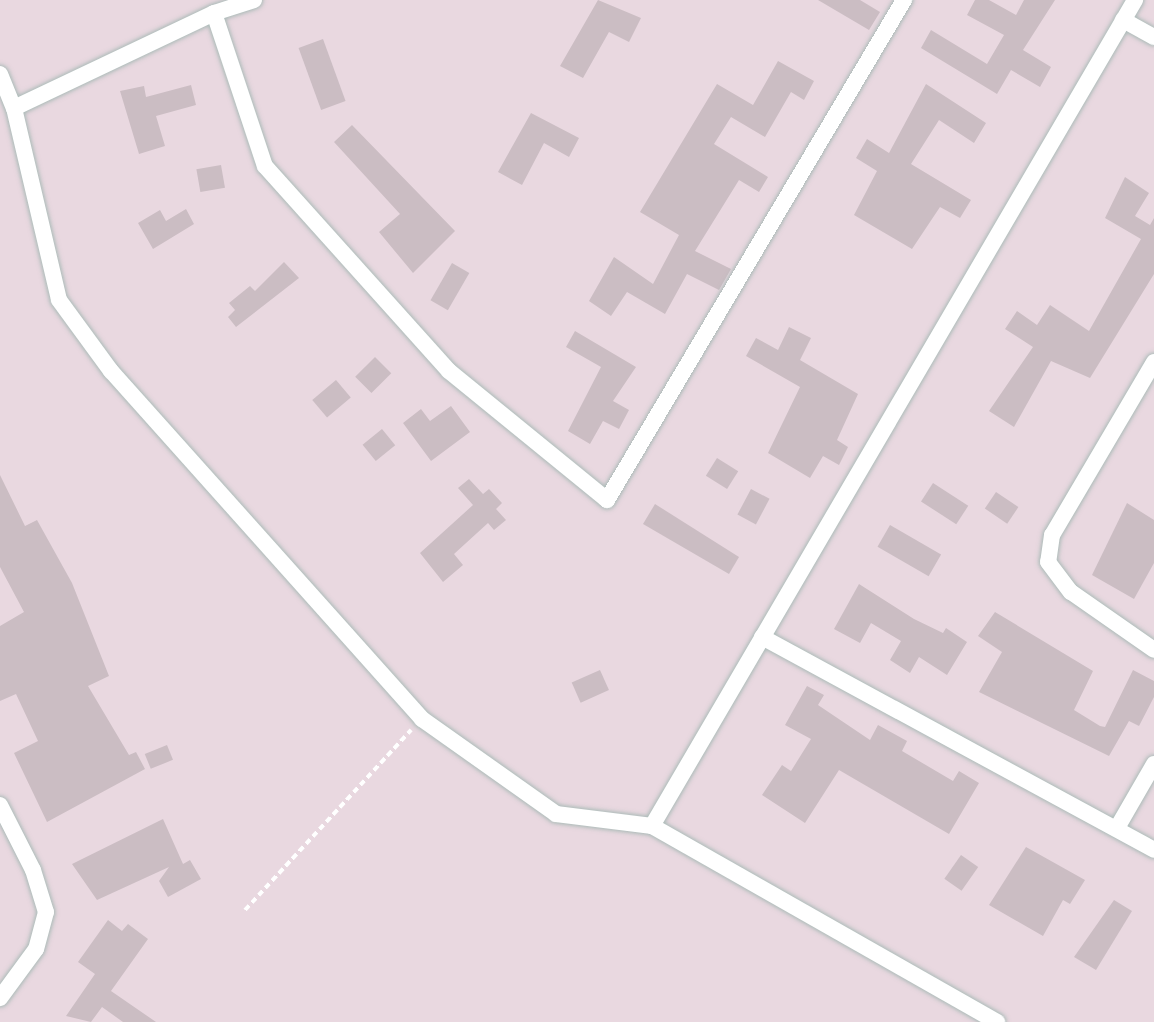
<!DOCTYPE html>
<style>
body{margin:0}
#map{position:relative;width:1154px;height:1022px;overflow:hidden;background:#e9d8e0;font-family:"PT Sans",sans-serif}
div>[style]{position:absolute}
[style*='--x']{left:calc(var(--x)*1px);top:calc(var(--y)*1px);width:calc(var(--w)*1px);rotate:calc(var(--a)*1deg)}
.building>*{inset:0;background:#cbbdc3;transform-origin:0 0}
.path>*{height:4px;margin-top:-2px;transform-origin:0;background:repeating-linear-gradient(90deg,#fff 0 6px,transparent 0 10px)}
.roads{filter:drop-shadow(0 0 2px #acbbb8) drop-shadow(0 0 2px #acbbb8)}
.minor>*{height:16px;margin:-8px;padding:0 8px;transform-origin:8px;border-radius:8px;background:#fff}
span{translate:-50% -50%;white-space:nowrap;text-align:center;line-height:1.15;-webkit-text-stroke:6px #fff;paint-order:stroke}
</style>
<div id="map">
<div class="building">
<div style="clip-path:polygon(598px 0,641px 18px,629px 42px,609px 32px,583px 78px,560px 66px)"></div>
<div style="clip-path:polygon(818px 0,860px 0,880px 12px,869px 30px)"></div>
<div style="clip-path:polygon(975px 0,989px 0,1016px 15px,1024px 0,1055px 0,1023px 50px,1051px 67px,1040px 87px,1011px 70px,997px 94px,921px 48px,931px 30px,987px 64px,1004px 35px,967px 15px)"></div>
<div style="left:323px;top:39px;width:66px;height:26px;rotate:70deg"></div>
<div style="clip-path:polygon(778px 61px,814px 81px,804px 100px,791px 92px,765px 137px,731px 117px,714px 144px,768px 177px,759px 192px,739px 180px,695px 251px,731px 269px,719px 290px,687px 274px,665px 314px,627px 292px,611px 316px,589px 301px,614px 257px,653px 284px,679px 235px,640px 212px,717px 84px,753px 105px)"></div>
<div style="clip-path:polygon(926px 84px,986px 123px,974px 143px,939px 120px,911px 164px,971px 200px,960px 218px,940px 207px,912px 249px,854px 215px,877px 171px,856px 158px,867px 139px,889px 153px)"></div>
<div style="clip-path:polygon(191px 85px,196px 105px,156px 116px,165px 146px,139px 154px,120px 91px,144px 86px,146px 97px)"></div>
<div style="clip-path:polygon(531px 113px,579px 138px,569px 157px,544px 143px,522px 185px,498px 172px)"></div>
<div style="clip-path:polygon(352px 125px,455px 231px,413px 273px,379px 232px,400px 214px,334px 142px)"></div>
<div style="left:221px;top:165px;width:23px;height:25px;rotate:80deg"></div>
<div style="clip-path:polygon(1125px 177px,1149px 193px,1135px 216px,1150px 225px,1154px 218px,1154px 274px,1090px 378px,1051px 361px,1014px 427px,989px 411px,1033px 347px,1005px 329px,1017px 311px,1037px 325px,1050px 305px,1089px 331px,1141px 239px,1105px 218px)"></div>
<div style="clip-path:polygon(186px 209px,194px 224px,153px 249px,138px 223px,160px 210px,166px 221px)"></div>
<div style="clip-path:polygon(284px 262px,299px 278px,236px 327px,228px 317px,235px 310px,229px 303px,250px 286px,255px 291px)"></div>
<div style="left:452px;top:263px;width:20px;height:43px;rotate:30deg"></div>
<div style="clip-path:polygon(789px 327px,811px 338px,800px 360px,858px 394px,837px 440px,848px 447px,839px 465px,823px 456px,810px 478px,768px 453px,800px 387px,746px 356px,756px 338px,778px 350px)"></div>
<div style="clip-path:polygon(575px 331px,636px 367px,613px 401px,629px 410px,619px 429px,603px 421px,590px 444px,568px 431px,601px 367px,566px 347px)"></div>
<div style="left:375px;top:357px;width:23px;height:28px;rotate:45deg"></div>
<div style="left:336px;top:380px;width:23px;height:31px;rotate:50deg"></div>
<div style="clip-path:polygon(451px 406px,470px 432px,431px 461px,403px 423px,421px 409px,430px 421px)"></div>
<div style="left:382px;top:429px;width:21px;height:25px;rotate:51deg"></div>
<div style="left:717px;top:458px;width:25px;height:21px;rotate:32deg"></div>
<div style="clip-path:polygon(0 475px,25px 526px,37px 520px,72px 583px,109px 676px,88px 686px,129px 755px,136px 752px,145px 769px,47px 822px,14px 753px,38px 741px,16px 694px,0 701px,0 626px,24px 612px,0 567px)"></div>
<div style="clip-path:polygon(469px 479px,483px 494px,489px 489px,502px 503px,496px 509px,506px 520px,494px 530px,488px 523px,454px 554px,463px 565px,443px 582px,420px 553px,473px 505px,458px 488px)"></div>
<div style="left:933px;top:483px;width:42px;height:22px;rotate:33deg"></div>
<div style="left:751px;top:489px;width:21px;height:29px;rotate:28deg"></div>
<div style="left:996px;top:492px;width:27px;height:20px;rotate:34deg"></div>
<div style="clip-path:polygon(1127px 503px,1154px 520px,1154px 563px,1134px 599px,1092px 575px)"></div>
<div style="clip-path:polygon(655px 504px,739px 557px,729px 574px,643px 524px)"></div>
<div style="left:890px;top:525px;width:59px;height:25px;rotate:30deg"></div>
<div style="clip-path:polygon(859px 584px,914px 619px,943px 633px,946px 628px,967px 642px,947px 675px,919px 657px,910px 673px,890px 660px,901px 641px,871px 623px,860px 643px,834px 629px)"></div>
<div style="clip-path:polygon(995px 612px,1093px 671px,1074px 710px,1100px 726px,1105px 727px,1133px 670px,1154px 681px,1154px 697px,1139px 726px,1129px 721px,1109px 756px,979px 692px,1002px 652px,978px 636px)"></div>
<div style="left:600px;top:670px;width:22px;height:31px;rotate:66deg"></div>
<div style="clip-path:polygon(807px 686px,824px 695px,818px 705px,870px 740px,878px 725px,907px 741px,902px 751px,953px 781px,959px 771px,979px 783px,949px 834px,839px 770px,805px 823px,762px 795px,782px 765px,791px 771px,811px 739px,785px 725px)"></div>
<div style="left:167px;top:745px;width:16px;height:24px;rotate:68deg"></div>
<div style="clip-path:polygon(163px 819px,183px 864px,190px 860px,201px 879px,168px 897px,159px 881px,169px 867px,97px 900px,72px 864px)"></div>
<div style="clip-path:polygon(1026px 847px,1085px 880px,1070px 904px,1063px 900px,1043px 936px,989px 905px)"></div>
<div style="left:961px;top:855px;width:21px;height:29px;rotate:35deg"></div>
<div style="clip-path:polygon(1114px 900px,1132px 911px,1096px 970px,1074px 957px)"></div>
<div style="clip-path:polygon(108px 920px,122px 931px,128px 924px,148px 939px,111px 991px,156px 1022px,123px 1022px,102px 1007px,91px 1022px,66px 1016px,95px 974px,78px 962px)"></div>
</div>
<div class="path">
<div style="--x:245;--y:910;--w:245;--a:-47.3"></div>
</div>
<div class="roads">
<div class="minor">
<div style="--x:214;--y:13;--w:161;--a:71.6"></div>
<div style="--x:265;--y:166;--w:275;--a:48.1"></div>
<div style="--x:449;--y:371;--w:204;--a:39.2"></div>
<div style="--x:607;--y:500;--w:582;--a:-59.29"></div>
<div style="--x:1123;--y:20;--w:35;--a:29"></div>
<div style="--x:0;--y:74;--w:37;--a:68"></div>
<div style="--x:14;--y:108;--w:197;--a:76.8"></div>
<div style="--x:59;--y:300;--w:88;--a:53.8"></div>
<div style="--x:111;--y:371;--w:467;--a:48.2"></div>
<div style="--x:422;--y:719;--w:164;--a:35.3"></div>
<div style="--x:556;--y:814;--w:97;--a:7.1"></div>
<div style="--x:652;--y:826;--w:397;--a:29.6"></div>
<div style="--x:14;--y:108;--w:221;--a:-25.4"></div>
<div style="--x:214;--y:13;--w:42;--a:-18"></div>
<div style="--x:1154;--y:362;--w:201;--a:120.5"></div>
<div style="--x:1052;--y:535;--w:27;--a:98"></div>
<div style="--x:1048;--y:562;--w:38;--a:53"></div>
<div style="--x:1071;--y:592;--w:101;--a:34.9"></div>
<div style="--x:762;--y:637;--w:446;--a:28.5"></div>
<div style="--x:0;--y:805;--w:73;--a:63.1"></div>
<div style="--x:33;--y:870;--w:44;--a:72.8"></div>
<div style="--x:46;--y:912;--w:38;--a:105"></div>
<div style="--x:36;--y:949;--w:61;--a:126.3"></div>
<div style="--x:652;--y:826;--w:957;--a:-59.68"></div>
<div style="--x:1117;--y:828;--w:74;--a:-60"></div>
</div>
</div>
</div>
